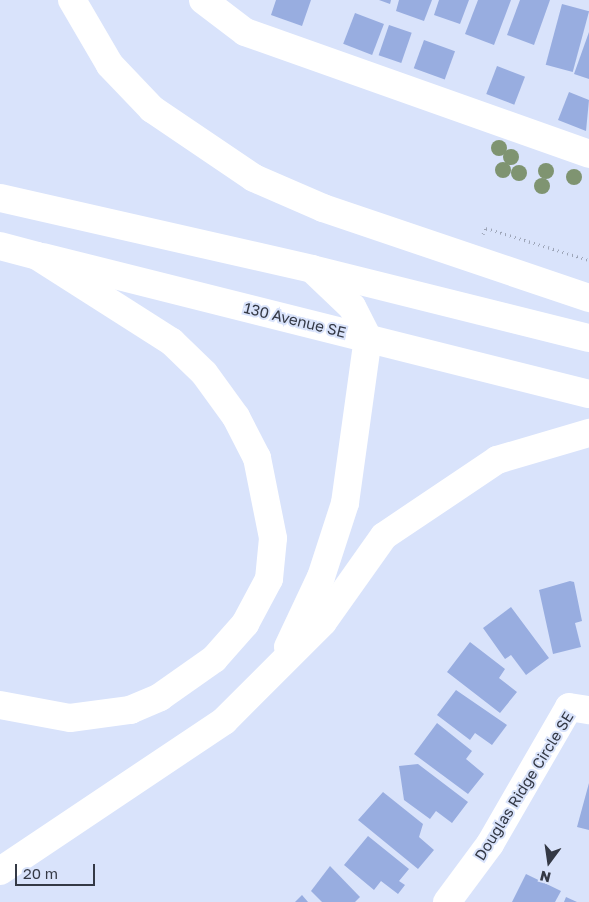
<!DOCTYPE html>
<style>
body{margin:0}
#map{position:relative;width:589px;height:902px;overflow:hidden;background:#d9e3fb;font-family:"Golos Text",sans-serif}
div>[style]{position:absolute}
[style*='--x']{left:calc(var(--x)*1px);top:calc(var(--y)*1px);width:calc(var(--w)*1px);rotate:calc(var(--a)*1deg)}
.building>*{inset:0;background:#98ade0;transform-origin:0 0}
.path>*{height:3px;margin-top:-1.5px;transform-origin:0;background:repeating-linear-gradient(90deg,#9da5b8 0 1px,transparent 0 5px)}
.minor>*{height:28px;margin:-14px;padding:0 14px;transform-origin:14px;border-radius:14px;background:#fff}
.major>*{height:28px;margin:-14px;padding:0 14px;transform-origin:14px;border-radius:14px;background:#fff}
.highway>*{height:28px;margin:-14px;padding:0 14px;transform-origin:14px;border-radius:14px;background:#fff}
.trees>*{width:16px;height:16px;margin:-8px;border-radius:50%;background:#7f9471}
span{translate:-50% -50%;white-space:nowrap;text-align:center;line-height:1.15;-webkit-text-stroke:4px #d9e3fb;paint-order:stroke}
.street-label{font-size:15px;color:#343945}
.north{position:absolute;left:524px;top:837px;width:50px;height:50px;-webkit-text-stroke:4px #d9e3fb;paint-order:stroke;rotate:194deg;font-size:14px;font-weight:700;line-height:20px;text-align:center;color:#343945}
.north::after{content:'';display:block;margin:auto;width:18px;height:22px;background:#343945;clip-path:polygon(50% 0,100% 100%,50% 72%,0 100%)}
.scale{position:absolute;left:15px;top:864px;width:80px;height:22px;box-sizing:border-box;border:2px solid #343945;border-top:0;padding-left:6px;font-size:15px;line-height:18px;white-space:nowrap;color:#343945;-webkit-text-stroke:4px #d9e3fb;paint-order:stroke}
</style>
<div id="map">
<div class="building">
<div style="clip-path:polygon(276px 0,311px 0,302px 26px,271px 15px)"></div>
<div style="clip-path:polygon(379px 0,391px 0,390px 4px)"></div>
<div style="clip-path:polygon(399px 0,432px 0,424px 21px,396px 11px)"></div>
<div style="clip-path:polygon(439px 0,469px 0,460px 24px,434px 15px)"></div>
<div style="clip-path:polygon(478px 0,511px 0,494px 45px,465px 34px)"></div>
<div style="clip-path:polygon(520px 0,550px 0,534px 45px,507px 35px)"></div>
<div style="left:562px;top:4px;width:28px;height:63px;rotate:15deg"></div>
<div style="left:355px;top:13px;width:31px;height:33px;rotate:21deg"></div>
<div style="left:389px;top:25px;width:24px;height:32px;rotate:19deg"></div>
<div style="clip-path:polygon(589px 32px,589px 79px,574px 74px)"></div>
<div style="left:424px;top:40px;width:33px;height:30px;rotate:20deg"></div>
<div style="left:497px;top:66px;width:30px;height:30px;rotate:21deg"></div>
<div style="clip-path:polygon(569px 92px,589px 100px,586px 131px,558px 120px)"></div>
<div style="clip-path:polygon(570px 581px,574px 582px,582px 621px,575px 623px,581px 647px,553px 654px,539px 590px)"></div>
<div style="clip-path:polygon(511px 607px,549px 658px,526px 675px,511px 655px,505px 659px,483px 628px)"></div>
<div style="clip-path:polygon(470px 642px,505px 669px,499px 678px,517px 692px,500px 713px,447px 672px)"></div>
<div style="clip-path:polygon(456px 690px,507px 725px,492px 745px,475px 733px,470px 740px,437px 715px)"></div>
<div style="clip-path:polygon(437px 723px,472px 751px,466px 759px,484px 774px,468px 794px,414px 754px)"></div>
<div style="clip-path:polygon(418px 764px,468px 802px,452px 823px,436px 811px,430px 819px,404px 800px,399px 766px)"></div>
<div style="clip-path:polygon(589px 783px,589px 830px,577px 827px)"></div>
<div style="clip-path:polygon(383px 792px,423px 824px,419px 837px,434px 850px,418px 869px,358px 820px)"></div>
<div style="clip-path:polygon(368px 836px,409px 869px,399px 881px,405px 885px,398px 894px,381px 881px,374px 890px,344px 865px)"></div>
<div style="clip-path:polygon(330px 866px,360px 897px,355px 902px,322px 902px,311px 891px)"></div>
<div style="clip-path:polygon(526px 874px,561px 891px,555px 902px,512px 902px)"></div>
<div style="clip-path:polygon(302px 895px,308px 902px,295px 902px)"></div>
<div style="clip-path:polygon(566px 897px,577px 902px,564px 902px)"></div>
</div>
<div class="path">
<div style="--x:483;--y:234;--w:7;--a:-63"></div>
<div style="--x:486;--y:228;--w:108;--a:17.3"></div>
</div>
<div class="minor">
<div style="--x:203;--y:0;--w:53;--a:37.3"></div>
<div style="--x:245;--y:32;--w:365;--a:19.5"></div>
<div style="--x:43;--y:257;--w:563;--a:14.09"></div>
<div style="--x:312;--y:269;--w:285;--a:14"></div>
<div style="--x:447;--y:902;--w:72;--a:-53.4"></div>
<div style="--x:490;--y:844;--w:158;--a:-60"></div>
<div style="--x:569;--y:707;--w:20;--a:9"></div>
</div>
<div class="major">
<div style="--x:0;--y:198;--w:320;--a:12.8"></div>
<div style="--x:0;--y:246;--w:38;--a:15"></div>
</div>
<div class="highway">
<div style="--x:72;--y:0;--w:75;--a:59.7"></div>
<div style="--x:110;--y:65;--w:61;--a:46.3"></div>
<div style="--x:152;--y:109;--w:123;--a:34.1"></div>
<div style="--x:254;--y:178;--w:75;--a:23.5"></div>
<div style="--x:323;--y:208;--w:281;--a:18.7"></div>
<div style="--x:288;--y:647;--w:77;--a:-64.8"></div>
<div style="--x:321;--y:577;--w:78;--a:-72"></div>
<div style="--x:345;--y:503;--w:167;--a:-82.1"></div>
<div style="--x:368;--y:338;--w:35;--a:-117"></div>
<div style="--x:352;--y:307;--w:55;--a:-136.5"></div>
<div style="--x:0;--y:705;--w:71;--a:10.5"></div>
<div style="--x:70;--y:718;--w:61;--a:-7.6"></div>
<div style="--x:130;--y:710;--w:33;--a:-23"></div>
<div style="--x:160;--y:697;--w:66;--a:-35.1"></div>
<div style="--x:214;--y:659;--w:47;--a:-48.5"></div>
<div style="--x:245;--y:624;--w:51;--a:-61.9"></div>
<div style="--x:269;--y:579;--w:41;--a:-84.4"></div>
<div style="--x:273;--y:538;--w:82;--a:-101.3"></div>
<div style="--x:257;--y:458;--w:46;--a:-117.1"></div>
<div style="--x:236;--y:417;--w:54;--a:-126"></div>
<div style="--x:204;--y:373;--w:45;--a:-135.9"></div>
<div style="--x:172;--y:342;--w:160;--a:-147.5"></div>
<div style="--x:0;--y:871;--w:270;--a:-33.8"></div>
<div style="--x:224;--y:721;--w:140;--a:-45"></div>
<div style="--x:323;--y:622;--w:105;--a:-54.7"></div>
<div style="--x:384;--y:536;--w:136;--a:-33.9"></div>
<div style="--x:497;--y:460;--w:96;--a:-16.4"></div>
</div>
<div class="trees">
<div style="left:499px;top:148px"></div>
<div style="left:511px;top:157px"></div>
<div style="left:503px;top:170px"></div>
<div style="left:546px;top:171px"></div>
<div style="left:519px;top:173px"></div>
<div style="left:574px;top:177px"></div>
<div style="left:542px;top:186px"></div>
</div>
<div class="street-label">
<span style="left:295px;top:320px;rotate:14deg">130 Avenue SE</span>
<span style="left:524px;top:786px;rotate:-58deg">Douglas Ridge Circle SE</span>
</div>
<div class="north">N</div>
<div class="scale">20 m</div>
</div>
